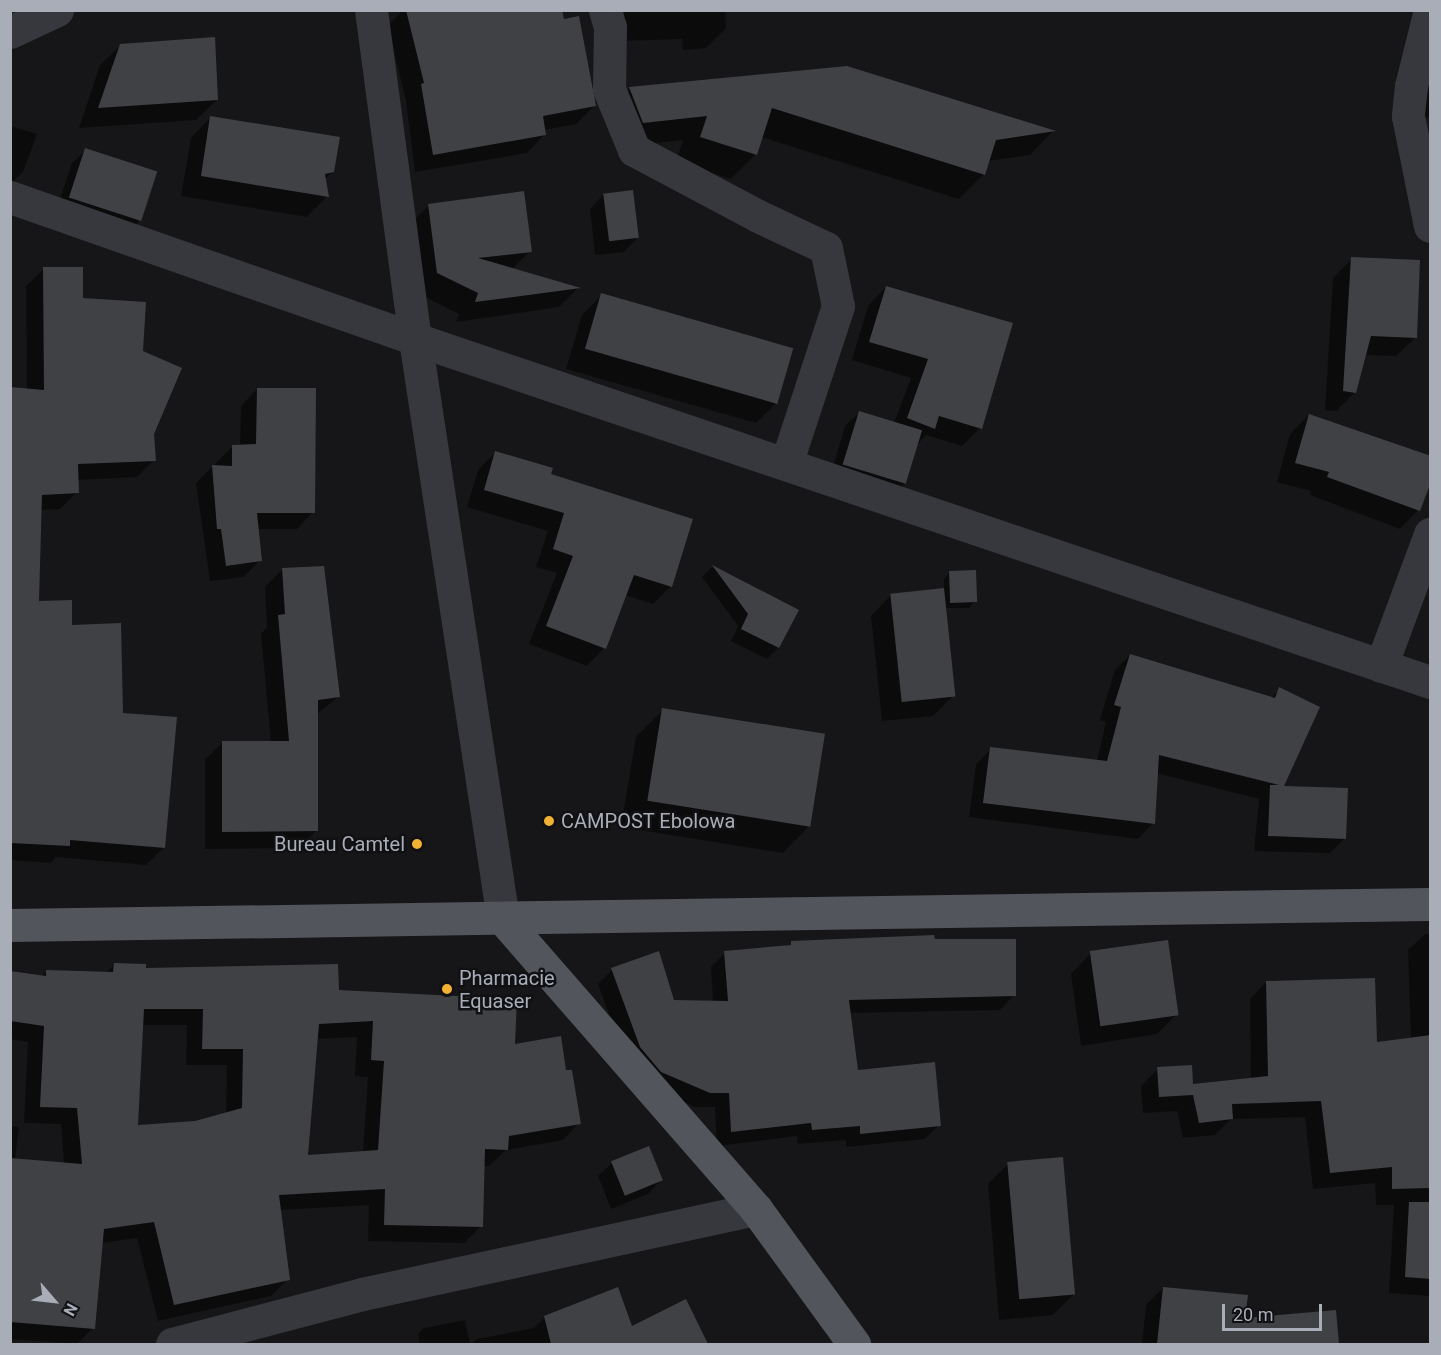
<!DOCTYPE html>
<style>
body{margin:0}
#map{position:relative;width:1441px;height:1355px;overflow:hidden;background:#161618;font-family:Roboto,sans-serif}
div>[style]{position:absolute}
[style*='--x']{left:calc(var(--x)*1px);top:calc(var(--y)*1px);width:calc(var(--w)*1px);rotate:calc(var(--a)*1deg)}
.shadow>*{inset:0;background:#0007}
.building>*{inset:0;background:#404145;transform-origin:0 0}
.minor>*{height:33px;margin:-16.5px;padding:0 16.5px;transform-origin:16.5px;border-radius:16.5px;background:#37383d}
.major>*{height:33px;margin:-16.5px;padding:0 16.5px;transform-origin:16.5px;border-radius:16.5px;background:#53555c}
.dots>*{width:16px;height:16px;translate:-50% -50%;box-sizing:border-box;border:3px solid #111113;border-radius:50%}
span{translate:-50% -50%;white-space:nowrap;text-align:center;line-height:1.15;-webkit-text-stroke:5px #111113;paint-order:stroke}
.poi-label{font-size:20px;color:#a8adb8}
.left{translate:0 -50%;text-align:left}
.right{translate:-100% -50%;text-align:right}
.frame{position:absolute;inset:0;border:12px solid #a8adb8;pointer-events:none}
.north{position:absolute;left:24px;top:1271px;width:60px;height:60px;-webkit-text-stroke:4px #111113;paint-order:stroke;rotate:118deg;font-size:16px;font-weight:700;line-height:24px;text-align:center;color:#a8adb8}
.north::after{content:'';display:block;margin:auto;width:21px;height:27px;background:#a8adb8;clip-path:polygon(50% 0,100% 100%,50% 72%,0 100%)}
.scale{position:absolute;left:1222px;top:1304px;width:100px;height:27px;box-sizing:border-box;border:3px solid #a8adb8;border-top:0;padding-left:8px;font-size:18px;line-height:21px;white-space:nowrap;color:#a8adb8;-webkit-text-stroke:4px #111113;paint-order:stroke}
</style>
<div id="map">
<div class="shadow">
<div style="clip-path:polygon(403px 10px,560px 10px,594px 106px,576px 124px,544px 130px,545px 134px,527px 153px,415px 172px,406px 101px,388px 26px)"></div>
<div style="clip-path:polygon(617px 10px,725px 10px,726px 28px,706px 48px,683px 50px,682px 39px,618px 41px)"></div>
<div style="clip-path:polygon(121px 45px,217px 100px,196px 120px,79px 128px,100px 65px)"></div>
<div style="clip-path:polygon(847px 67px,1053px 131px,1030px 155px,988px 161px,984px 174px,959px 199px,761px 137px,756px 154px,731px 179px,676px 162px,683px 140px,618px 147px,605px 113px,629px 89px)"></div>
<div style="clip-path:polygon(1430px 70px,1430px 118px,1416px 115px)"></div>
<div style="clip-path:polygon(211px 117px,333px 171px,324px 180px,327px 196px,307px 217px,181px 196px,191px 138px)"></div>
<div style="clip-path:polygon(10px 126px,37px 134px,23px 172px,10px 184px)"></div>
<div style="clip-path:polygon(86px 150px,139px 222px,126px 236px,56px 211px,72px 163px)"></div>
<div style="clip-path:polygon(603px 195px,637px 238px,624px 252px,595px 255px,590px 209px)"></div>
<div style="clip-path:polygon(429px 205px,530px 251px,512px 269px,578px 288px,559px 307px,456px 322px,459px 314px,417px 293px,409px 225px)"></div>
<div style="clip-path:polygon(1352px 259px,1415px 338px,1396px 356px,1364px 355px,1355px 392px,1336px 411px,1325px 410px,1333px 278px)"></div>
<div style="clip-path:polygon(44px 269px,141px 352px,154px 460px,137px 477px,77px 480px,77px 492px,60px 509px,40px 510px,38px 602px,71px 627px,121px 714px,163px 848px,146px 865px,56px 857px,51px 863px,10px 860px,10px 389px,27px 390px,26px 286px)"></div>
<div style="clip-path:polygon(886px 287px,980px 428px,962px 446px,926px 435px,916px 446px,904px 484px,891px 498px,830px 477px,845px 426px,859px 413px,894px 423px,911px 378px,852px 360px,868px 306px)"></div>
<div style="clip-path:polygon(602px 295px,776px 403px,756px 423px,566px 369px,582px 315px)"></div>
<div style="clip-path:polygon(257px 389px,313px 512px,297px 529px,257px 529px,260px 560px,244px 577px,210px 581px,196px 483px,233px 446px,240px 446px,241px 406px)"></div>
<div style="clip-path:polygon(1309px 415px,1430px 478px,1418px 510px,1400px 529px,1310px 495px,1311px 491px,1277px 482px,1290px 434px)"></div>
<div style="clip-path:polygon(496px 452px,549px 475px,671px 586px,653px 604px,625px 595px,604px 648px,587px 666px,529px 644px,557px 573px,536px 567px,548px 531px,467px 507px,478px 470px)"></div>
<div style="clip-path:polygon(712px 567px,797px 611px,778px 648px,767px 659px,731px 641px,738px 626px,702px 577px)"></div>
<div style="clip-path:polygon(282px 570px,338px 697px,316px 715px,316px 831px,299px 848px,205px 849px,205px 760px,222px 743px,271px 742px,261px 634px,267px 627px,265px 587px)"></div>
<div style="clip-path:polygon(950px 572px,975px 601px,969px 608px,944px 608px,954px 695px,933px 716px,882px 721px,871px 616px,891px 595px,944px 590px,944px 579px)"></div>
<div style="clip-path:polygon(1130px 655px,1271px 698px,1280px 689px,1281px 787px,1345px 838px,1330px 853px,1254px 851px,1259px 799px,1156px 773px,1153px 823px,1138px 839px,969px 817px,976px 764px,991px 749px,1097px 761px,1106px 722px,1100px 720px,1115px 670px)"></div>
<div style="clip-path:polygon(663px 710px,809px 826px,783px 853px,621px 827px,636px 737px)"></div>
<div style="clip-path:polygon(1425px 934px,1430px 934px,1430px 1296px,1389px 1293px,1394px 1205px,1376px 1205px,1375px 1183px,1313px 1189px,1305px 1117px,1231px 1119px,1215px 1135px,1183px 1138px,1177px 1111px,1143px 1113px,1141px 1086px,1158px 1069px,1191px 1086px,1251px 1080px,1250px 999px,1266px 982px,1375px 1044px,1411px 1039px,1408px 950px)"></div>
<div style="clip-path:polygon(933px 940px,1014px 995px,1000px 1010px,849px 1013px,857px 1071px,939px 1125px,925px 1139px,846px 1147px,846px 1140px,798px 1144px,797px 1136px,717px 1146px,715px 1107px,695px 1107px,647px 1086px,626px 1062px,598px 984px,612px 970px,673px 1001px,713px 1002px,711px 967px,725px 953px,788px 947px,792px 943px)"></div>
<div style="clip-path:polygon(1091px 953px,1177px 1014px,1157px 1034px,1081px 1046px,1071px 974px)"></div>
<div style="clip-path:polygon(evenodd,115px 964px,338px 991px,513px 1045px,565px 1072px,579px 1123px,563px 1140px,506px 1150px,489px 1166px,483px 1166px,481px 1226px,464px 1243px,368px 1241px,369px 1205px,279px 1210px,288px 1279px,271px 1296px,158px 1321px,137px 1238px,101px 1243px,93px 1328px,77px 1344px,10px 1339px,10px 1126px,19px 1127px,15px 1160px,64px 1164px,61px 1124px,24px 1123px,28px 1042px,10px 1039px,10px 973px,41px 977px,46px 972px,105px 974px,115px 964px,141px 1025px,187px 1025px,186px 1065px,227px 1065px,226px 1114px,195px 1122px,136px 1127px,141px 1025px,115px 964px,357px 1037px,355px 1076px,368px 1077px,363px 1153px,306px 1156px,316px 1039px,357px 1037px)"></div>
<div style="clip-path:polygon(612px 1163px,661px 1180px,648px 1194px,611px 1209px,598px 1176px)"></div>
<div style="clip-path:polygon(1008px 1164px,1073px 1295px,1053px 1315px,999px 1320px,988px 1184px)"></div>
<div style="clip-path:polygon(1163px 1288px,1244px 1319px,1334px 1311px,1337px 1344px,1142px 1344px,1146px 1305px)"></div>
<div style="clip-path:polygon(685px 1301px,707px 1344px,471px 1344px,477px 1339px,534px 1328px,545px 1317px,632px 1328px)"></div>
<div style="clip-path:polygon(465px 1320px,470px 1344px,420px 1344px,418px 1334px,424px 1328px)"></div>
</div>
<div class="building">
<div style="clip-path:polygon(406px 10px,562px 10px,564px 19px,579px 16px,596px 106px,543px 116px,546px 135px,433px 155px,421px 84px,424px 83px)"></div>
<div style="clip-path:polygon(215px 37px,218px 100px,98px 108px,120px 44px)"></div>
<div style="clip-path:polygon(847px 66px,1056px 131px,996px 140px,985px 175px,772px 108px,757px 155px,700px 137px,707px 116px,643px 123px,629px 87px)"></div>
<div style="clip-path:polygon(210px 116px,340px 137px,334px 172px,325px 174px,329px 197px,201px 176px)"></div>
<div style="left:85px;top:148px;width:76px;height:52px;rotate:18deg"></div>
<div style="left:633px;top:190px;width:48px;height:30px;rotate:83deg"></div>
<div style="clip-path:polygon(524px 191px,532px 252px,478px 258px,581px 288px,475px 302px,478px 293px,437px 273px,428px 204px)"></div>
<div style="clip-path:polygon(1351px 257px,1420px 260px,1417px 338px,1371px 336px,1356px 393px,1343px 391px)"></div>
<div style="clip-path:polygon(43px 267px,83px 267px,83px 298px,146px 302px,143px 351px,182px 368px,154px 434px,156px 461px,78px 464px,79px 493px,42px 495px,39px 601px,72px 600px,72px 625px,121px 623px,123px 713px,177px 717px,165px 848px,70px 840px,70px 846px,10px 843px,10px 387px,44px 390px)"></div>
<div style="clip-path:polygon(886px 286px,1013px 323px,982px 429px,939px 416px,935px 429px,907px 418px,928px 359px,869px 342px)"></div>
<div style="left:601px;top:293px;width:200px;height:58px;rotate:16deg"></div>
<div style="clip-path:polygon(257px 388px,316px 388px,315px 513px,257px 513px,262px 561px,226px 566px,221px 529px,217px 529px,212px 465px,232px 466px,232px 445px,256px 444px)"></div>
<div style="left:859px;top:411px;width:66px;height:56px;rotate:17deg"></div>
<div style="clip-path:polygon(1309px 414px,1431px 456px,1431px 482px,1420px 511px,1327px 477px,1329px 472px,1295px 463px)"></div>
<div style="clip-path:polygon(495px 451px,553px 468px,551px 474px,693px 519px,672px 587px,634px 575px,606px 649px,546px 626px,573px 556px,553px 549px,564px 513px,484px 490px)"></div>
<div style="clip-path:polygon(712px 565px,799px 610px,779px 648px,741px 629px,748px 614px)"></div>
<div style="clip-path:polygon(324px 566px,340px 697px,318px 700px,318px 831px,222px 832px,222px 741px,289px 741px,278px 615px,285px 614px,282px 568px)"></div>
<div style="left:976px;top:570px;width:32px;height:27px;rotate:88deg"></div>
<div style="left:944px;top:588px;width:109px;height:54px;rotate:84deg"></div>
<div style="clip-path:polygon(1130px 654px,1275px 698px,1279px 687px,1320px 707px,1284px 786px,1348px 788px,1346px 839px,1268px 836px,1270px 785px,1279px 785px,1159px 755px,1155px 824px,983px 803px,990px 747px,1107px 761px,1121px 707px,1114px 705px)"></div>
<div style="left:662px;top:708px;width:165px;height:94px;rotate:9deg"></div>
<div style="clip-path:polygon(934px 935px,935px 939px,1016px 939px,1016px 996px,849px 1000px,858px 1070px,935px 1062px,941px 1126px,860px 1134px,860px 1126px,812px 1130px,811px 1123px,731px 1132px,729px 1093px,710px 1093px,661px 1072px,640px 1047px,611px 968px,659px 951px,674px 1000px,728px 1001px,724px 951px,791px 945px,791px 941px)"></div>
<div style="left:1168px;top:940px;width:76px;height:79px;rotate:82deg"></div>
<div style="clip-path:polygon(evenodd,114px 963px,146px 964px,146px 968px,338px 964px,339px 990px,517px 999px,515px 1044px,561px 1036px,566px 1070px,572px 1070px,581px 1124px,509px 1136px,508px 1150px,485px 1149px,483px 1227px,384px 1225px,385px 1189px,279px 1195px,290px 1280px,174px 1305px,154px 1222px,104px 1229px,95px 1329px,10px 1322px,10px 1158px,82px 1164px,77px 1108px,40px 1107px,44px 1026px,10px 1021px,10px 971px,46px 976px,46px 970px,113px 972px,114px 963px,144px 1009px,203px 1009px,202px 1049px,243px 1049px,242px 1108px,195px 1121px,138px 1125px,144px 1009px,114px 963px,373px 1021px,371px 1060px,384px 1061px,378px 1150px,308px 1155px,319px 1024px,373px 1021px)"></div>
<div style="clip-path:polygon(1375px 978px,1377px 1042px,1431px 1035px,1431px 1188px,1392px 1189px,1392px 1167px,1330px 1173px,1321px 1101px,1232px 1104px,1233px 1119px,1199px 1123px,1193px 1095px,1159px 1097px,1157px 1067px,1192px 1065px,1193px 1084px,1268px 1076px,1266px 981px)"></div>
<div style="left:649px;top:1146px;width:37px;height:41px;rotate:68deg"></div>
<div style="left:1063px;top:1157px;width:138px;height:56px;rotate:85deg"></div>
<div style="clip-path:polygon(1409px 1202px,1431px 1202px,1431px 1279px,1405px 1277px)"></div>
<div style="clip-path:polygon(618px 1287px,632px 1326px,686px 1299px,708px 1344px,551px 1344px,544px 1316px)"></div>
<div style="clip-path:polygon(1163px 1287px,1248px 1295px,1245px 1318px,1336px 1310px,1339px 1344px,1157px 1344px)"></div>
</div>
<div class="minor">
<div style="--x:371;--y:10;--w:332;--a:82.4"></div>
<div style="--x:415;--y:339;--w:587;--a:81.37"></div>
<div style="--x:605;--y:10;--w:18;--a:74"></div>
<div style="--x:610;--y:27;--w:62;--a:90.9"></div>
<div style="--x:609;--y:89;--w:66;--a:67.7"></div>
<div style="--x:634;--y:150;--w:140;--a:28"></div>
<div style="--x:758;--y:216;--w:75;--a:25.2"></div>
<div style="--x:826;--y:248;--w:59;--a:78.3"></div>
<div style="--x:838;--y:306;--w:166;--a:108.2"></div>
<div style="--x:1430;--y:10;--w:78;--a:104"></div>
<div style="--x:1411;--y:86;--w:30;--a:96"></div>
<div style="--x:1408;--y:116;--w:112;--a:78.7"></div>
<div style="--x:10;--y:32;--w:52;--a:-25.1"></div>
<div style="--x:10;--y:197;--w:429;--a:19.3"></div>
<div style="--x:415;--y:339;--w:1071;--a:18.67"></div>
<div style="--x:1381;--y:666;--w:141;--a:-69.6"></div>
<div style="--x:172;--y:1344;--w:196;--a:-14.7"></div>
<div style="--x:362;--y:1294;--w:403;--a:-12.2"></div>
</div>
<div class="major">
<div style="--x:503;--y:919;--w:385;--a:48.9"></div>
<div style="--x:756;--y:1209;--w:167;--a:54"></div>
<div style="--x:10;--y:925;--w:1420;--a:-0.85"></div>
</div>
<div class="dots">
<div style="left:549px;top:821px;background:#f2b134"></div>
<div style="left:417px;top:844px;background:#f2b134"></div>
<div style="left:447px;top:989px;background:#f2b134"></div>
</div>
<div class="poi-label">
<span class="left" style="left:561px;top:821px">CAMPOST Ebolowa</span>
<span class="right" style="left:405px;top:844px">Bureau Camtel</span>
<span class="left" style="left:459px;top:990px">Pharmacie<br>Equaser</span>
</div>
<div class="frame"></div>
<div class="north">N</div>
<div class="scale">20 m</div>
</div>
